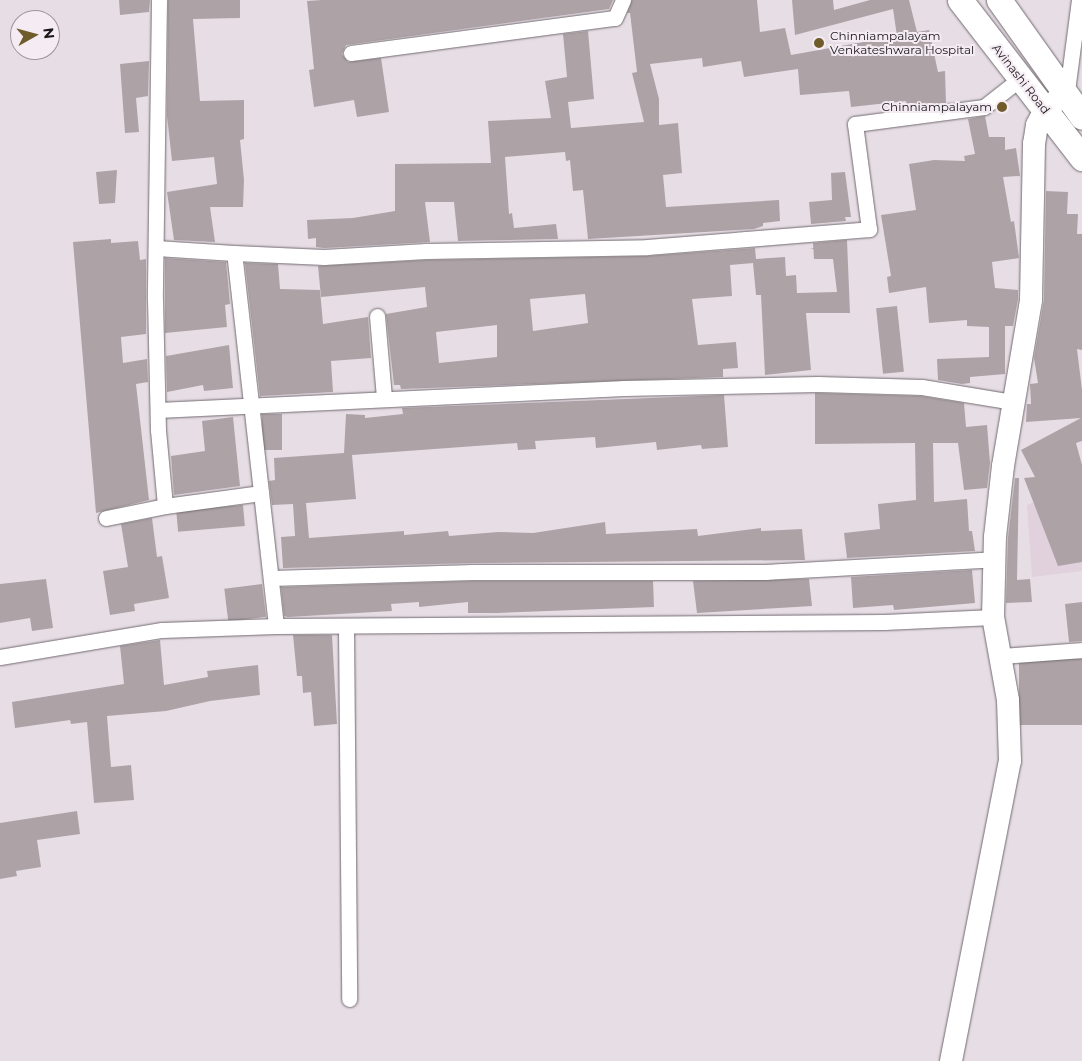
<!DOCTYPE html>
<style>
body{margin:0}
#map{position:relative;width:1082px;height:1061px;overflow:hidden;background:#e7dee5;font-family:Montserrat,sans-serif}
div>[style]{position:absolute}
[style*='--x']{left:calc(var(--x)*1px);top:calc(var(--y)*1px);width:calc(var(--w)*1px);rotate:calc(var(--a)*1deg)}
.built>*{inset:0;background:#e0d1dc}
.building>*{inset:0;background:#ada3a6;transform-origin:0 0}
.roads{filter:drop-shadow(0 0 1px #716a70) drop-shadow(0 0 1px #716a70)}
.minor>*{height:15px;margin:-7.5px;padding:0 7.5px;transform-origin:7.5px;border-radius:7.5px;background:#fff}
.secondary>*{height:22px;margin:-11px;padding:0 11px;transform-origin:11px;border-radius:11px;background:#fff}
.primary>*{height:25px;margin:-12.5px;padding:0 12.5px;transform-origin:12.5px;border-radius:12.5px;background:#fff}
.dots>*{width:14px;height:14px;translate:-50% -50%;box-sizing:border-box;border:2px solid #f4ecf2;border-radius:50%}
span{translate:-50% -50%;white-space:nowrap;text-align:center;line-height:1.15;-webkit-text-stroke:4px #f4ecf2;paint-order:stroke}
.poi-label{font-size:12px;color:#1b181a}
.left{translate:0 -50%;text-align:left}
.right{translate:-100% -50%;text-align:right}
.street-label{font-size:12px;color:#1b181a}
.north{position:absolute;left:10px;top:10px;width:50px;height:50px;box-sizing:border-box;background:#f4ecf2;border:1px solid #9d979c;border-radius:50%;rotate:83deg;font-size:14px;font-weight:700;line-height:20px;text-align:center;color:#1b181a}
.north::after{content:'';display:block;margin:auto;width:18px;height:22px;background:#705b2a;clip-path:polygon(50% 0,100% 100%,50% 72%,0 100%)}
</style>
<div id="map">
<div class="built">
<div style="clip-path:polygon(1082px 485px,1082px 571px,1032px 577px,1027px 505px)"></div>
</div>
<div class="building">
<div style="clip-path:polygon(119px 0,150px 0,149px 12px,120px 15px)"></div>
<div style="clip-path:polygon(168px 0,240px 0,240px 18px,193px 19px,200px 101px,244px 100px,244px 139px,240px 140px,244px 180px,243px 207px,210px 207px,215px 242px,174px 240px,167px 192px,217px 184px,214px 157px,172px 161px,167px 116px)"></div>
<div style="clip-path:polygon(322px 0,613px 0,609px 9px,346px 45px,342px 54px,348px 62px,381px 58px,389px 112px,357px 117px,354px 100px,314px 107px,309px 70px,314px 69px,307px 1px)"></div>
<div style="clip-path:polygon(632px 0,757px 0,760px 32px,785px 28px,791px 55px,897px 36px,893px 9px,795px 35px,792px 0,833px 0,834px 10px,870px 0,909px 0,917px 32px,929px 30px,938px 72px,945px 71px,946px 103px,907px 108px,906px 101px,851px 107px,849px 91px,800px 95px,798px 69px,744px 77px,741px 61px,703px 67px,702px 58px,650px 64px,659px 99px,659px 125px,678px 123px,682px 173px,663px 175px,666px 207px,779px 200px,780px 221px,763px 223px,763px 226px,754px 229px,588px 239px,583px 190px,573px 191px,570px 160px,566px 161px,565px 152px,505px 157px,509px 214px,512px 213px,514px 228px,556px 224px,558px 239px,458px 241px,454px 202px,425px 202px,430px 242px,324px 248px,316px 247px,316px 238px,308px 239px,307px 220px,353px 218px,395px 211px,395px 164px,491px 163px,488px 121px,551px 118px,545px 81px,567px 77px,563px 34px,588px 31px,594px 99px,568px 102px,571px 128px,644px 122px,632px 73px,637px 72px,630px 13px,627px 13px)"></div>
<div style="clip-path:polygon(149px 61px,148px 96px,136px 98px,139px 132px,125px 133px,120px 64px)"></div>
<div style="clip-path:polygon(985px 116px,989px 137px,1005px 137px,1005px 150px,1016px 148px,1020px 176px,1003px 177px,1011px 222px,1014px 221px,1019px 258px,992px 262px,995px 288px,1018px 290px,1018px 299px,1013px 326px,1005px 326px,1005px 374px,970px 377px,970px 383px,962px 384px,938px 380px,937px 359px,989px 357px,989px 327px,967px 326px,967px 320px,929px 323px,926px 287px,889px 293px,887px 277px,891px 276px,881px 215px,916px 210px,909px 164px,934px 160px,965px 161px,964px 156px,975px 154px,968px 119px)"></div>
<div style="clip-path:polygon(117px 170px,115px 203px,99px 204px,96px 172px)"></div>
<div style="clip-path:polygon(845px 172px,851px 217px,845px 217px,846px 221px,811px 224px,809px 202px,832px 200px,831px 173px)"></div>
<div style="clip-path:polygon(1046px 191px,1068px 192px,1067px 214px,1078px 214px,1077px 234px,1082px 234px,1082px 350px,1077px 349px,1082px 390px,1082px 441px,1076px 443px,1082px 465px,1082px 562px,1058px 566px,1024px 478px,1035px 477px,1021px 450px,1081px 418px,1026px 422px,1027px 404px,1031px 404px,1030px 384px,1038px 383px,1034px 358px,1044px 300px)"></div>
<div style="clip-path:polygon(111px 239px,111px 243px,138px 241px,140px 260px,146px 259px,146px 334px,121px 337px,123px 363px,147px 359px,148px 382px,136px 384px,149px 500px,96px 513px,73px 242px)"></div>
<div style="clip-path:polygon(evenodd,847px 240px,850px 313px,806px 313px,811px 370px,765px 375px,761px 295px,756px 295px,753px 263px,730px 265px,732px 296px,692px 299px,698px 345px,736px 342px,738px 368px,723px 369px,723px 377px,401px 389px,400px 385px,394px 385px,386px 314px,427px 307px,425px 287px,321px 297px,318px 266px,426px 260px,647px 256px,755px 248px,756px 259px,785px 257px,786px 276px,796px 275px,797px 293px,837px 292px,833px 259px,814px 259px,813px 243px,847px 240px,585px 294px,588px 323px,533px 331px,530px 299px,585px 294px,847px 240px,497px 325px,497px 357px,439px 363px,436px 332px,497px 325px)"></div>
<div style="clip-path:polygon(165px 258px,226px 262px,230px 304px,225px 305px,227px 327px,165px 333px)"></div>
<div style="clip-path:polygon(245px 263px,278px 264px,280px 289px,320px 290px,323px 324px,368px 317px,371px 358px,331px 361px,333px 392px,260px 396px)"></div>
<div style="left:897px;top:306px;width:66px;height:21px;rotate:84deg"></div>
<div style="clip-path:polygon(229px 345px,233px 388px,204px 391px,203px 385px,167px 392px,166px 356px)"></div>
<div style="clip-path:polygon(815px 393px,921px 396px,964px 403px,966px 427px,987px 425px,990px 463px,987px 488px,964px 490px,958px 443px,933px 443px,934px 502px,967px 499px,969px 531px,972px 531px,975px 551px,847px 558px,844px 533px,880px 529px,878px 504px,916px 500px,915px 443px,815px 444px)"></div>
<div style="clip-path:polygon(724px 395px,728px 447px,702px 449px,701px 445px,657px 450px,656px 442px,596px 448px,595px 437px,535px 441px,536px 449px,518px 450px,517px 443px,352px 455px,356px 499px,306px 503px,309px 538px,404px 531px,404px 535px,448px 531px,449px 536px,498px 532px,533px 533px,605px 522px,606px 534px,697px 529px,698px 536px,761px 528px,761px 531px,802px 529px,805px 560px,473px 563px,283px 568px,281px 537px,295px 536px,293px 504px,272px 505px,269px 481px,275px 480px,274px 458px,344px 453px,346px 414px,365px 415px,365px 418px,403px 414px,402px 408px)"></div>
<div style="left:262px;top:414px;width:20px;height:36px"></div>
<div style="clip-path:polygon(233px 417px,240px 486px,174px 495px,171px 456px,205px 451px,202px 421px)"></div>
<div style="clip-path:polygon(1015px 478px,1019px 478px,1017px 580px,1030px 579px,1032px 602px,1006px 603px,1008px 538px)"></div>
<div style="left:243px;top:505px;width:21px;height:67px;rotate:85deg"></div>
<div style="clip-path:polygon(152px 518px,157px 557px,162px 556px,169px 598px,134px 604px,135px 611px,110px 615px,103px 571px,128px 567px,121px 524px)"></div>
<div style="clip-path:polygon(972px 570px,975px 603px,894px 610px,893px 605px,853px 608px,851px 577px)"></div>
<div style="clip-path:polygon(46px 579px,53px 628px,32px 631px,30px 618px,0 623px,0 584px)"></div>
<div style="clip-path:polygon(809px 579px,812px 606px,697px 613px,693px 581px)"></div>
<div style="clip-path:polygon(473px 581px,653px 581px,654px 607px,498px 613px,468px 613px,468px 602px,419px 607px,419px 602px,391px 604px,392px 611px,288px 617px,284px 616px,281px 587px)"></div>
<div style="left:262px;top:584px;width:33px;height:38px;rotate:83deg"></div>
<div style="clip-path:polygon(1082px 602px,1082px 641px,1069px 642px,1065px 604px)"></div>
<div style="clip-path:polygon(293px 635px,332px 635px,337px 724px,314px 726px,311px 692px,303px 693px,302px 676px,297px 676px)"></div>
<div style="clip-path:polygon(160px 640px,164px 685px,208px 677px,207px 671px,258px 665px,260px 695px,210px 701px,166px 711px,107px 716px,111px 767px,131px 765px,134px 800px,94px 803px,87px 722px,71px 724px,70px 720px,15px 728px,12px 702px,124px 684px,120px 646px)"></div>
<div style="left:1082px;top:659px;width:66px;height:63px;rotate:90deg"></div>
<div style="clip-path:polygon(77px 811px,80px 834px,37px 840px,41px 867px,16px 871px,17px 876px,0 879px,0 823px)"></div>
</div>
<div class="roads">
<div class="minor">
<div style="--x:159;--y:0;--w:299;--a:90.8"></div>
<div style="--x:155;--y:299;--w:131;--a:88.7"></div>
<div style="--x:158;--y:430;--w:76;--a:84.7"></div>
<div style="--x:351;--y:53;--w:266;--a:-7.6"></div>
<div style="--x:615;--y:18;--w:20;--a:-66"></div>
<div style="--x:1067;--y:91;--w:92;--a:-82.5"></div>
<div style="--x:156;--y:248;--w:78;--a:3.7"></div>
<div style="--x:377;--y:316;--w:82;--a:85.1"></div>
<div style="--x:158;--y:410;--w:467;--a:-2.7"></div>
<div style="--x:624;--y:388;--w:194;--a:-1.2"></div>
<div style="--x:818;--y:384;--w:104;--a:1.7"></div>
<div style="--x:922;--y:387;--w:93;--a:9.3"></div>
<div style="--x:106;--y:518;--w:60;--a:-11.5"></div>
<div style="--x:165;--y:506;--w:97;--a:-7.7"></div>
<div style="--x:271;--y:578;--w:202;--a:-1.7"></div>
<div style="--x:473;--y:572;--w:292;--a:0"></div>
<div style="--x:765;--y:572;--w:230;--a:-3.2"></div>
<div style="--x:276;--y:626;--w:375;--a:-96.4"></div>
<div style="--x:234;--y:253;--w:90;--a:2.5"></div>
<div style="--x:324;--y:257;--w:102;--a:-3.4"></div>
<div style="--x:426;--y:251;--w:221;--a:-1"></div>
<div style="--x:647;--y:247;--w:223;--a:-4.6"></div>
<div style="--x:869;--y:229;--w:106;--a:-97.6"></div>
<div style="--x:855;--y:124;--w:130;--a:-7.5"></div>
<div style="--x:984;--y:107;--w:47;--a:-38.1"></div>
<div style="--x:346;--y:627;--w:372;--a:89.5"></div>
<div style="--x:1002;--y:656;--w:80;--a:-4.3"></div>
<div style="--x:0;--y:657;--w:164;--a:-9.5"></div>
<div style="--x:162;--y:630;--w:114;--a:-2"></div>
<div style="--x:276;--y:626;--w:608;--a:-0.38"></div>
<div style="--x:884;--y:622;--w:109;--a:-2.6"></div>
</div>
<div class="secondary">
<div style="--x:951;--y:1061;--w:306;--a:-78.9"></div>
<div style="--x:1010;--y:761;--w:61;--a:-91.9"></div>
<div style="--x:1008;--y:700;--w:84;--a:-100.2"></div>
<div style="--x:993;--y:617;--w:80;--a:-88.6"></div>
<div style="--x:995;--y:537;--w:71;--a:-83.6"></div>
<div style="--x:1003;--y:466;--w:168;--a:-80.4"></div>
<div style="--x:1031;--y:300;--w:156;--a:-88.9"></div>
<div style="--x:1034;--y:144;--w:19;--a:-81"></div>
<div style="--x:1037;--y:125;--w:17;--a:-62"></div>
<div style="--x:1045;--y:110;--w:16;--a:-40"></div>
</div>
<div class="primary">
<div style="--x:960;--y:0;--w:200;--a:52.3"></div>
<div style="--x:999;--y:0;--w:143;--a:54.6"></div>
</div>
</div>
<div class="dots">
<div style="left:819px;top:43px;background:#705b2a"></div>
<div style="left:1002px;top:107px;background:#705b2a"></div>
</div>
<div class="poi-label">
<span class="left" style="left:830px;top:43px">Chinniampalayam<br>Venkateshwara Hospital</span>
<span class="right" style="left:992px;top:107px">Chinniampalayam</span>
</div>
<div class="street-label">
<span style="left:1021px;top:79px;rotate:52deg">Avinashi Road</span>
</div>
<div class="north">N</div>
</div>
